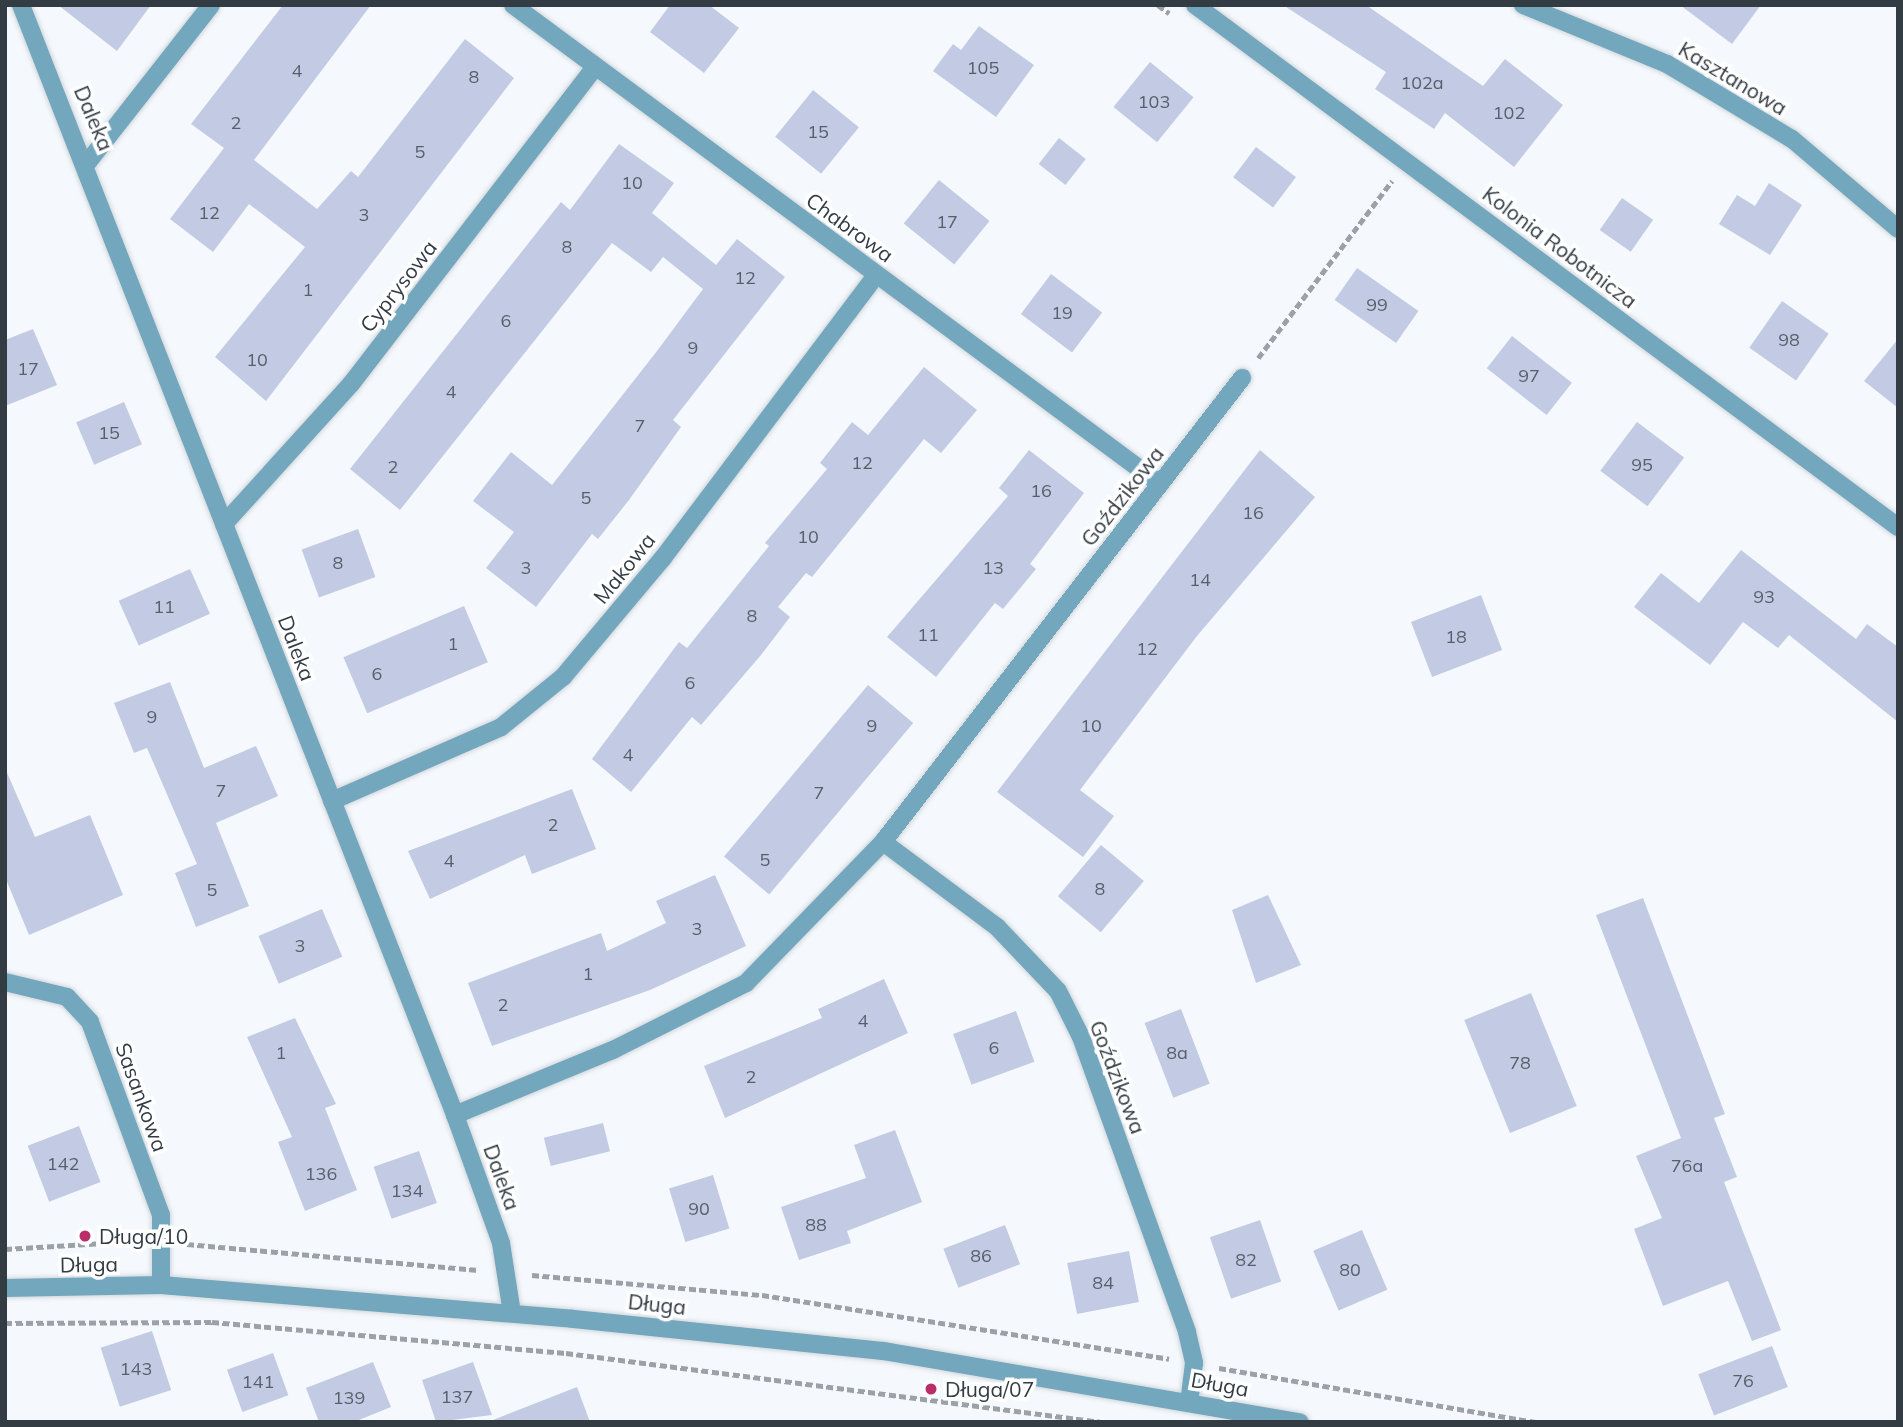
<!DOCTYPE html>
<meta charset="utf-8">
<style>
body{margin:0}
#map{position:relative;width:1903px;height:1427px;overflow:hidden;background:#f5f9fd;font-family:Mulish,sans-serif}
div>[style]{position:absolute}
[style*='--x']{left:calc(var(--x)*1px);top:calc(var(--y)*1px);width:calc(var(--w)*1px);rotate:calc(var(--a)*1deg)}
.building>*{inset:0;background:#c2cbe3;transform-origin:0 0}
.path>*{height:4.5px;margin-top:-2.25px;transform-origin:0;background:repeating-linear-gradient(90deg,#9ba1a7 0 7px,transparent 0 10.5px)}
.roads{filter:drop-shadow(0 0 2px #d2d7dc) drop-shadow(0 0 2px #d2d7dc)}
.minor>*{height:18px;margin:-9px;padding:0 9px;transform-origin:9px;border-radius:9px;background:#73a7be}
.dots>*{width:19px;height:19px;translate:-50% -50%;box-sizing:border-box;border:4px solid #fff;border-radius:50%}
span{translate:-50% -50%;white-space:nowrap;text-align:center;line-height:1.15;-webkit-text-stroke:7px #fff;paint-order:stroke}
.number-label{font-size:18px;color:#575f6b}
.number-label span{-webkit-text-stroke-width:0}
.street-label{font-size:21px;color:#333b43}
.poi-label{font-size:21px;color:#333b43}
.left{translate:0 -50%;text-align:left}
.frame{position:absolute;inset:0;border:7px solid #333b43;pointer-events:none}
</style>
<div id="map">
<div class="building">
<div style="clip-path:polygon(58px 5px,151px 5px,117px 51px)"></div>
<div style="clip-path:polygon(283px 5px,371px 5px,254px 160px,317px 209px,351px 171px,358px 177px,465px 39px,514px 78px,266px 401px,215px 357px,305px 247px,249px 204px,213px 252px,170px 219px,224px 148px,191px 124px)"></div>
<div style="clip-path:polygon(670px 5px,709px 5px,739px 28px,704px 73px,650px 32px)"></div>
<div style="clip-path:polygon(1283px 5px,1366px 5px,1483px 86px,1505px 59px,1563px 105px,1514px 167px,1445px 113px,1434px 129px,1375px 89px,1386px 72px)"></div>
<div style="clip-path:polygon(1680px 5px,1761px 5px,1732px 44px)"></div>
<div style="clip-path:polygon(979px 26px,1034px 65px,996px 117px,933px 71px,953px 44px,961px 50px)"></div>
<div style="left:1150px;top:62px;width:56px;height:58px;rotate:39deg"></div>
<div style="left:813px;top:90px;width:59px;height:60px;rotate:39deg"></div>
<div style="left:1059px;top:138px;width:34px;height:33px;rotate:38deg"></div>
<div style="clip-path:polygon(619px 144px,674px 183px,652px 213px,716px 265px,737px 239px,785px 277px,673px 420px,681px 427px,629px 500px,598px 539px,592px 534px,536px 607px,486px 568px,514px 532px,473px 501px,511px 452px,552px 485px,657px 351px,703px 289px,663px 257px,651px 272px,612px 243px,400px 510px,350px 469px,561px 202px,570px 210px)"></div>
<div style="left:1256px;top:147px;width:50px;height:38px;rotate:37deg"></div>
<div style="left:939px;top:180px;width:65px;height:56px;rotate:39deg"></div>
<div style="clip-path:polygon(1769px 183px,1802px 205px,1770px 255px,1719px 224px,1737px 195px,1755px 206px)"></div>
<div style="left:1622px;top:198px;width:38px;height:39px;rotate:35deg"></div>
<div style="left:1357px;top:268px;width:75px;height:39px;rotate:35deg"></div>
<div style="left:1051px;top:274px;width:64px;height:50px;rotate:37deg"></div>
<div style="left:1782px;top:301px;width:57px;height:57px;rotate:35deg"></div>
<div style="clip-path:polygon(33px 329px,57px 385px,5px 406px,5px 340px)"></div>
<div style="left:1512px;top:336px;width:76px;height:41px;rotate:38deg"></div>
<div style="clip-path:polygon(1898px 339px,1898px 408px,1864px 381px)"></div>
<div style="clip-path:polygon(924px 367px,977px 410px,941px 453px,924px 439px,812px 577px,806px 573px,778px 607px,790px 617px,761px 655px,701px 725px,692px 717px,631px 792px,592px 759px,679px 642px,687px 648px,769px 546px,765px 543px,827px 469px,820px 463px,852px 422px,868px 435px)"></div>
<div style="left:124px;top:402px;width:46px;height:52px;rotate:67deg"></div>
<div style="left:1637px;top:422px;width:59px;height:61px;rotate:37deg"></div>
<div style="clip-path:polygon(1029px 450px,1084px 493px,1030px 564px,1036px 569px,1003px 609px,995px 603px,936px 677px,887px 637px,1008px 496px,999px 488px)"></div>
<div style="clip-path:polygon(1260px 450px,1315px 497px,1197px 636px,1080px 790px,1114px 816px,1083px 857px,997px 792px)"></div>
<div style="left:358px;top:529px;width:51px;height:60px;rotate:70deg"></div>
<div style="clip-path:polygon(1741px 550px,1856px 639px,1867px 624px,1898px 647px,1898px 722px,1789px 635px,1778px 648px,1743px 622px,1710px 665px,1634px 607px,1661px 573px,1699px 603px)"></div>
<div style="left:190px;top:569px;width:49px;height:78px;rotate:66deg"></div>
<div style="left:1481px;top:595px;width:59px;height:75px;rotate:69deg"></div>
<div style="left:464px;top:606px;width:61px;height:131px;rotate:67deg"></div>
<div style="clip-path:polygon(170px 682px,204px 768px,256px 746px,278px 796px,216px 823px,249px 906px,196px 927px,175px 873px,197px 864px,147px 748px,134px 753px,114px 703px)"></div>
<div style="left:868px;top:685px;width:59px;height:224px;rotate:40deg"></div>
<div style="clip-path:polygon(5px 768px,35px 837px,90px 815px,123px 895px,29px 935px,5px 877px)"></div>
<div style="clip-path:polygon(572px 789px,596px 849px,532px 874px,525px 855px,430px 899px,408px 851px)"></div>
<div style="left:1101px;top:845px;width:56px;height:67px;rotate:40deg"></div>
<div style="clip-path:polygon(715px 875px,746px 946px,650px 990px,492px 1046px,468px 983px,601px 933px,607px 951px,666px 923px,656px 901px)"></div>
<div style="clip-path:polygon(1268px 895px,1301px 965px,1256px 983px,1232px 910px)"></div>
<div style="clip-path:polygon(1643px 898px,1725px 1114px,1714px 1118px,1737px 1177px,1724px 1182px,1781px 1330px,1752px 1341px,1728px 1281px,1663px 1306px,1634px 1229px,1662px 1218px,1636px 1156px,1681px 1138px,1596px 915px)"></div>
<div style="left:322px;top:909px;width:52px;height:69px;rotate:67deg"></div>
<div style="clip-path:polygon(884px 979px,908px 1033px,725px 1118px,704px 1066px,822px 1018px,818px 1009px)"></div>
<div style="left:1531px;top:993px;width:122px;height:72px;rotate:68deg"></div>
<div style="left:1181px;top:1009px;width:80px;height:39px;rotate:69deg"></div>
<div style="left:1016px;top:1011px;width:54px;height:67px;rotate:70deg"></div>
<div style="clip-path:polygon(295px 1018px,336px 1104px,325px 1108px,357px 1190px,305px 1211px,278px 1142px,292px 1137px,247px 1037px)"></div>
<div style="left:603px;top:1123px;width:29px;height:61px;rotate:76deg"></div>
<div style="left:79px;top:1126px;width:60px;height:55px;rotate:69deg"></div>
<div style="clip-path:polygon(895px 1130px,922px 1202px,847px 1231px,851px 1243px,799px 1260px,781px 1207px,866px 1178px,854px 1145px)"></div>
<div style="left:419px;top:1151px;width:55px;height:48px;rotate:71deg"></div>
<div style="left:713px;top:1175px;width:56px;height:46px;rotate:73deg"></div>
<div style="left:1260px;top:1220px;width:65px;height:53px;rotate:71deg"></div>
<div style="left:1005px;top:1225px;width:42px;height:66px;rotate:69deg"></div>
<div style="left:1362px;top:1230px;width:65px;height:53px;rotate:67deg"></div>
<div style="left:1129px;top:1251px;width:52px;height:63px;rotate:79deg"></div>
<div style="left:152px;top:1331px;width:62px;height:54px;rotate:72deg"></div>
<div style="left:1772px;top:1346px;width:44px;height:79px;rotate:69deg"></div>
<div style="left:273px;top:1353px;width:45px;height:49px;rotate:70deg"></div>
<div style="clip-path:polygon(373px 1362px,391px 1407px,354px 1422px,319px 1422px,306px 1388px)"></div>
<div style="clip-path:polygon(473px 1362px,492px 1415px,436px 1422px,422px 1380px)"></div>
<div style="clip-path:polygon(577px 1387px,590px 1422px,494px 1422px,493px 1420px)"></div>
</div>
<div class="path">
<div style="--x:1158;--y:5;--w:14;--a:36"></div>
<div style="--x:1258;--y:358;--w:222;--a:-52.9"></div>
<div style="--x:187;--y:1244;--w:292;--a:5.1"></div>
<div style="--x:5;--y:1249;--w:132;--a:-3.5"></div>
<div style="--x:532;--y:1275;--w:231;--a:5"></div>
<div style="--x:762;--y:1295;--w:412;--a:8.9"></div>
<div style="--x:5;--y:1323;--w:207;--a:-0.3"></div>
<div style="--x:212;--y:1322;--w:355;--a:5"></div>
<div style="--x:566;--y:1353;--w:540;--a:7.34"></div>
<div style="--x:1219;--y:1368;--w:321;--a:9.7"></div>
</div>
<div class="roads">
<div class="minor">
<div style="--x:21;--y:5;--w:1192;--a:68.64"></div>
<div style="--x:455;--y:1115;--w:136;--a:70.2"></div>
<div style="--x:501;--y:1243;--w:71;--a:81.1"></div>
<div style="--x:513;--y:5;--w:805;--a:36.51"></div>
<div style="--x:1195;--y:5;--w:876;--a:36.6"></div>
<div style="--x:1523;--y:5;--w:156;--a:22.3"></div>
<div style="--x:1667;--y:64;--w:146;--a:31"></div>
<div style="--x:1792;--y:139;--w:139;--a:40.3"></div>
<div style="--x:88;--y:162;--w:199;--a:-51.9"></div>
<div style="--x:224;--y:524;--w:189;--a:-47.8"></div>
<div style="--x:351;--y:384;--w:400;--a:-52.4"></div>
<div style="--x:332;--y:801;--w:184;--a:-23.6"></div>
<div style="--x:501;--y:727;--w:80;--a:-38.9"></div>
<div style="--x:563;--y:677;--w:155;--a:-50"></div>
<div style="--x:663;--y:558;--w:354;--a:-53"></div>
<div style="--x:883;--y:842;--w:142;--a:36.7"></div>
<div style="--x:997;--y:927;--w:88;--a:46.4"></div>
<div style="--x:1058;--y:991;--w:51;--a:63.4"></div>
<div style="--x:1081;--y:1037;--w:313;--a:70.2"></div>
<div style="--x:1187;--y:1332;--w:32;--a:77"></div>
<div style="--x:1194;--y:1363;--w:39;--a:97"></div>
<div style="--x:5;--y:982;--w:64;--a:13.6"></div>
<div style="--x:67;--y:997;--w:34;--a:47"></div>
<div style="--x:90;--y:1022;--w:206;--a:69.8"></div>
<div style="--x:161;--y:1215;--w:70;--a:90"></div>
<div style="--x:455;--y:1115;--w:171;--a:-22.4"></div>
<div style="--x:613;--y:1050;--w:149;--a:-26.7"></div>
<div style="--x:746;--y:983;--w:197;--a:-45.8"></div>
<div style="--x:883;--y:842;--w:587;--a:-52.27"></div>
<div style="--x:5;--y:1288;--w:156;--a:-1.1"></div>
<div style="--x:161;--y:1285;--w:413;--a:4.7"></div>
<div style="--x:573;--y:1319;--w:312;--a:5.9"></div>
<div style="--x:883;--y:1351;--w:423;--a:9.7"></div>
</div>
</div>
<div class="dots">
<div style="left:85px;top:1236px;background:#ba2f6a"></div>
<div style="left:931px;top:1389px;background:#ba2f6a"></div>
</div>
<div class="number-label">
<span style="left:983px;top:68px">105</span>
<span style="left:297px;top:71px">4</span>
<span style="left:474px;top:77px">8</span>
<span style="left:1422px;top:83px">102a</span>
<span style="left:1154px;top:102px">103</span>
<span style="left:1509px;top:113px">102</span>
<span style="left:236px;top:123px">2</span>
<span style="left:818px;top:132px">15</span>
<span style="left:420px;top:152px">5</span>
<span style="left:632px;top:183px">10</span>
<span style="left:209px;top:213px">12</span>
<span style="left:364px;top:215px">3</span>
<span style="left:947px;top:222px">17</span>
<span style="left:567px;top:247px">8</span>
<span style="left:745px;top:278px">12</span>
<span style="left:308px;top:290px">1</span>
<span style="left:1377px;top:305px">99</span>
<span style="left:1062px;top:313px">19</span>
<span style="left:506px;top:321px">6</span>
<span style="left:1789px;top:340px">98</span>
<span style="left:693px;top:348px">9</span>
<span style="left:257px;top:360px">10</span>
<span style="left:28px;top:369px">17</span>
<span style="left:1529px;top:376px">97</span>
<span style="left:451px;top:392px">4</span>
<span style="left:640px;top:426px">7</span>
<span style="left:109px;top:433px">15</span>
<span style="left:862px;top:463px">12</span>
<span style="left:1642px;top:465px">95</span>
<span style="left:393px;top:467px">2</span>
<span style="left:1041px;top:491px">16</span>
<span style="left:586px;top:498px">5</span>
<span style="left:1253px;top:513px">16</span>
<span style="left:808px;top:537px">10</span>
<span style="left:338px;top:563px">8</span>
<span style="left:526px;top:568px">3</span>
<span style="left:993px;top:568px">13</span>
<span style="left:1200px;top:580px">14</span>
<span style="left:1764px;top:597px">93</span>
<span style="left:164px;top:607px">11</span>
<span style="left:752px;top:616px">8</span>
<span style="left:928px;top:635px">11</span>
<span style="left:1456px;top:637px">18</span>
<span style="left:453px;top:644px">1</span>
<span style="left:1147px;top:649px">12</span>
<span style="left:377px;top:674px">6</span>
<span style="left:690px;top:683px">6</span>
<span style="left:152px;top:717px">9</span>
<span style="left:872px;top:726px">9</span>
<span style="left:1091px;top:726px">10</span>
<span style="left:628px;top:755px">4</span>
<span style="left:221px;top:791px">7</span>
<span style="left:819px;top:793px">7</span>
<span style="left:553px;top:825px">2</span>
<span style="left:765px;top:860px">5</span>
<span style="left:449px;top:861px">4</span>
<span style="left:1100px;top:889px">8</span>
<span style="left:212px;top:890px">5</span>
<span style="left:697px;top:929px">3</span>
<span style="left:300px;top:946px">3</span>
<span style="left:588px;top:974px">1</span>
<span style="left:503px;top:1005px">2</span>
<span style="left:863px;top:1021px">4</span>
<span style="left:994px;top:1048px">6</span>
<span style="left:281px;top:1053px">1</span>
<span style="left:1177px;top:1053px">8a</span>
<span style="left:1520px;top:1063px">78</span>
<span style="left:751px;top:1077px">2</span>
<span style="left:63px;top:1164px">142</span>
<span style="left:1687px;top:1166px">76a</span>
<span style="left:321px;top:1174px">136</span>
<span style="left:407px;top:1191px">134</span>
<span style="left:699px;top:1209px">90</span>
<span style="left:816px;top:1225px">88</span>
<span style="left:981px;top:1256px">86</span>
<span style="left:1246px;top:1260px">82</span>
<span style="left:1350px;top:1270px">80</span>
<span style="left:1103px;top:1283px">84</span>
<span style="left:136px;top:1369px">143</span>
<span style="left:1743px;top:1381px">76</span>
<span style="left:258px;top:1382px">141</span>
<span style="left:457px;top:1397px">137</span>
<span style="left:349px;top:1398px">139</span>
</div>
<div class="street-label">
<span style="left:1733px;top:78px;rotate:31deg">Kasztanowa</span>
<span style="left:94px;top:118px;rotate:67deg">Daleka</span>
<span style="left:850px;top:227px;rotate:36deg">Chabrowa</span>
<span style="left:1560px;top:247px;rotate:37deg">Kolonia Robotnicza</span>
<span style="left:398px;top:286px;rotate:-52deg">Cyprysowa</span>
<span style="left:1122px;top:496px;rotate:-52deg">Goździkowa</span>
<span style="left:624px;top:568px;rotate:-51deg">Makowa</span>
<span style="left:297px;top:648px;rotate:69deg">Daleka</span>
<span style="left:1118px;top:1077px;rotate:69deg">Goździkowa</span>
<span style="left:142px;top:1097px;rotate:70deg">Sasankowa</span>
<span style="left:502px;top:1177px;rotate:70deg">Daleka</span>
<span style="left:89px;top:1264px;rotate:-1deg">Długa</span>
<span style="left:657px;top:1304px;rotate:6deg">Długa</span>
<span style="left:1220px;top:1384px;rotate:10deg">Długa</span>
</div>
<div class="poi-label">
<span class="left" style="left:99px;top:1236px">Długa/10</span>
<span class="left" style="left:945px;top:1389px">Długa/07</span>
</div>
<div class="frame"></div>
</div>
